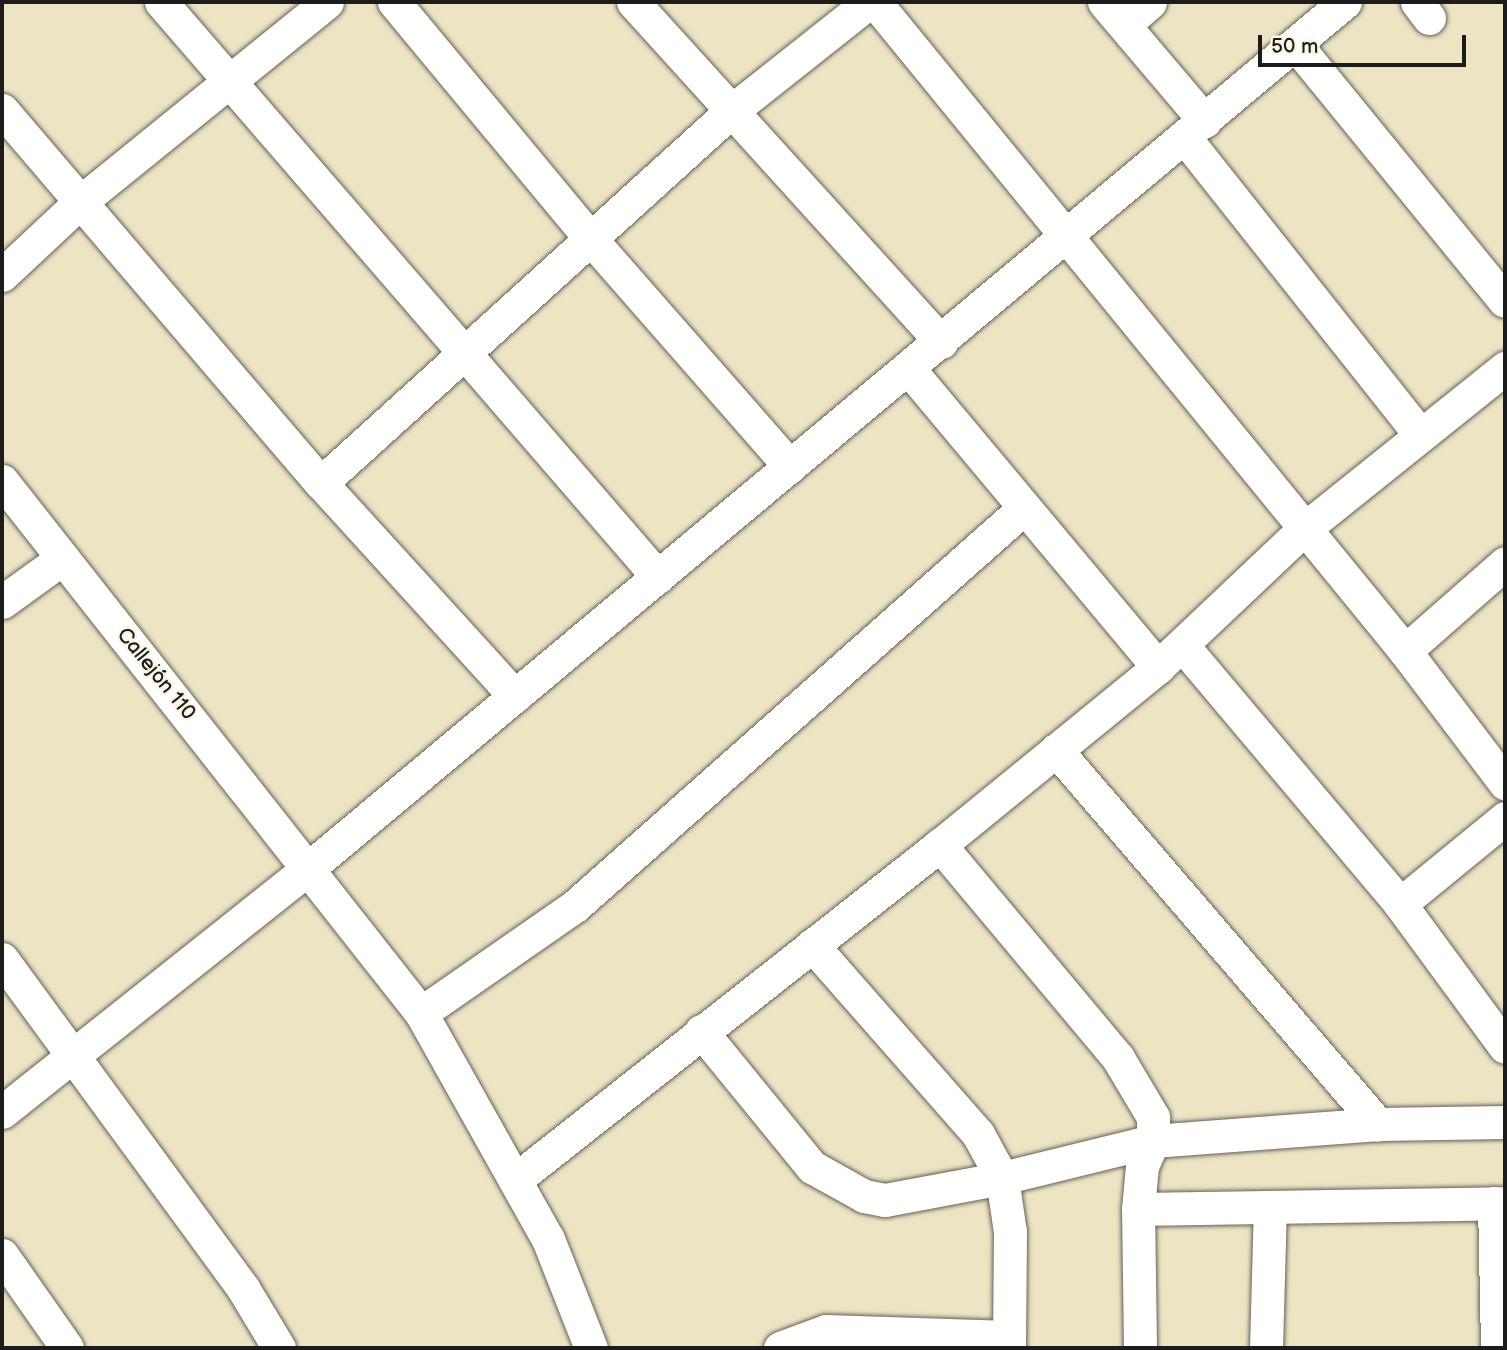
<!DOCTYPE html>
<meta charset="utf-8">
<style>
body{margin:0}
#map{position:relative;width:1507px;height:1350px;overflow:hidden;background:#ede4c4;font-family:"Balsamiq Sans",sans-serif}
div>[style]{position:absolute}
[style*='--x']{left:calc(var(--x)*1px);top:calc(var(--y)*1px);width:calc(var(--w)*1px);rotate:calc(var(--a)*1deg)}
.roads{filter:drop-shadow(0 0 2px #656257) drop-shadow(0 0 2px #656257)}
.minor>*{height:33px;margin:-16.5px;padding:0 16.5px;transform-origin:16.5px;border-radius:16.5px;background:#fff}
span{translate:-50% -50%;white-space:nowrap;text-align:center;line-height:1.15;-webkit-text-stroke:5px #fcf5e5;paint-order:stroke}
.street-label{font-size:21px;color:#1c1c1c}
.frame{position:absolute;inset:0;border:4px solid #1c1c1c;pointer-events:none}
.scale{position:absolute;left:1258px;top:35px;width:208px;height:32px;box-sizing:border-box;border:4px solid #1c1c1c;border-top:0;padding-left:9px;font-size:21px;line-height:24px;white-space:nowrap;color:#1c1c1c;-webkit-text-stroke:5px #fcf5e5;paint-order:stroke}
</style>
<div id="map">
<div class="roads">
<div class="minor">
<div style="--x:161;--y:2;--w:760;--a:49.16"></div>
<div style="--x:394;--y:2;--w:305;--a:50.3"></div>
<div style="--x:589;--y:237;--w:305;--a:48.8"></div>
<div style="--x:633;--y:2;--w:459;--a:47.8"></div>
<div style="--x:875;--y:2;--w:838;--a:50.76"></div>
<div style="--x:1405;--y:651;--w:166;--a:52.9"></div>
<div style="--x:1104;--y:2;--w:156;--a:49.7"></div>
<div style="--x:1417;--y:2;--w:20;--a:53"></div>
<div style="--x:1125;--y:24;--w:33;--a:-41"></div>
<div style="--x:1296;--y:45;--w:330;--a:50.8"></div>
<div style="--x:2;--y:110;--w:491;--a:49.5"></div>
<div style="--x:321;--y:483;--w:288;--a:47.7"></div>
<div style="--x:1185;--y:138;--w:379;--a:51.6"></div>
<div style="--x:2;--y:275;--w:105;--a:-43.1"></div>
<div style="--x:79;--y:203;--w:319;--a:-39"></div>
<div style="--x:908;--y:368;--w:390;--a:50.1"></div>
<div style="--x:2;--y:481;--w:677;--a:51.78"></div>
<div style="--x:421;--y:1013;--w:259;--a:60.7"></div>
<div style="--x:548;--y:1239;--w:117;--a:68.5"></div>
<div style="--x:321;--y:483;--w:551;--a:-42.2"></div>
<div style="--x:729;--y:113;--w:179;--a:-38.4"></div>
<div style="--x:2;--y:602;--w:75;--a:-35.8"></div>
<div style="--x:1183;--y:646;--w:337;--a:49.9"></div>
<div style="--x:1400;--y:904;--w:177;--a:53.7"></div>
<div style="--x:1405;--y:651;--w:133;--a:-41.3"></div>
<div style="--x:1056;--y:750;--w:494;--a:49.3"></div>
<div style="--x:1400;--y:904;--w:136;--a:-39.3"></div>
<div style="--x:812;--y:945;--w:252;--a:48.7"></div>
<div style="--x:978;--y:1134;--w:50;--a:61.4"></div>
<div style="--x:1002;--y:1178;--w:55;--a:81.6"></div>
<div style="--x:1010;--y:1232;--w:116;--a:90.5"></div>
<div style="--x:2;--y:959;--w:410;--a:53.8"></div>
<div style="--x:244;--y:1290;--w:68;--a:58.9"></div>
<div style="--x:421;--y:1013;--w:188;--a:-34.8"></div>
<div style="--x:575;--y:906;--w:600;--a:-41.55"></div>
<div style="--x:701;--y:1031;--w:176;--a:50.8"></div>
<div style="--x:812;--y:1167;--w:60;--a:29.1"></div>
<div style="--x:864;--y:1196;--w:21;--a:11"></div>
<div style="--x:885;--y:1200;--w:119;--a:-10.6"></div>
<div style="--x:1002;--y:1178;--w:155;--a:-13.8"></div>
<div style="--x:1153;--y:1141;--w:24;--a:-90"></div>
<div style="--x:1153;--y:1117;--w:69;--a:-120.7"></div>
<div style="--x:1118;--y:1058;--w:278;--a:-129.9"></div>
<div style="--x:2;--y:1112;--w:394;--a:-38.5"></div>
<div style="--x:310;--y:867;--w:1349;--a:-39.89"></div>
<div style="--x:515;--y:1180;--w:541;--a:-38.25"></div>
<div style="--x:940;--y:845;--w:281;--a:-39.2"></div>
<div style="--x:1158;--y:667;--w:201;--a:-43.4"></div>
<div style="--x:1304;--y:529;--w:258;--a:-38.7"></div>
<div style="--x:1494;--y:1203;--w:145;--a:88.8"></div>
<div style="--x:1138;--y:1209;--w:367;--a:-0.9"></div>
<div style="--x:2;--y:1255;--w:113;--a:55"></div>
<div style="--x:780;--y:1348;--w:49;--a:-20.3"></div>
<div style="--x:826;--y:1331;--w:183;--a:1.9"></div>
<div style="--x:1140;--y:1348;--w:139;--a:-90.8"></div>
<div style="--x:1138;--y:1209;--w:43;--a:-84.7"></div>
<div style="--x:1142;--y:1166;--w:27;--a:-66"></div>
<div style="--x:1153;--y:1141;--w:226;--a:-4.3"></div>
<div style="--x:1378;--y:1124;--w:127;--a:-0.9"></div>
<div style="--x:1266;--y:1348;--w:141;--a:-88.4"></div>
</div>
</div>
<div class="street-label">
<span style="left:156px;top:674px;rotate:51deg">Callejón 110</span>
</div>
<div class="frame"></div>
<div class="scale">50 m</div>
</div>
